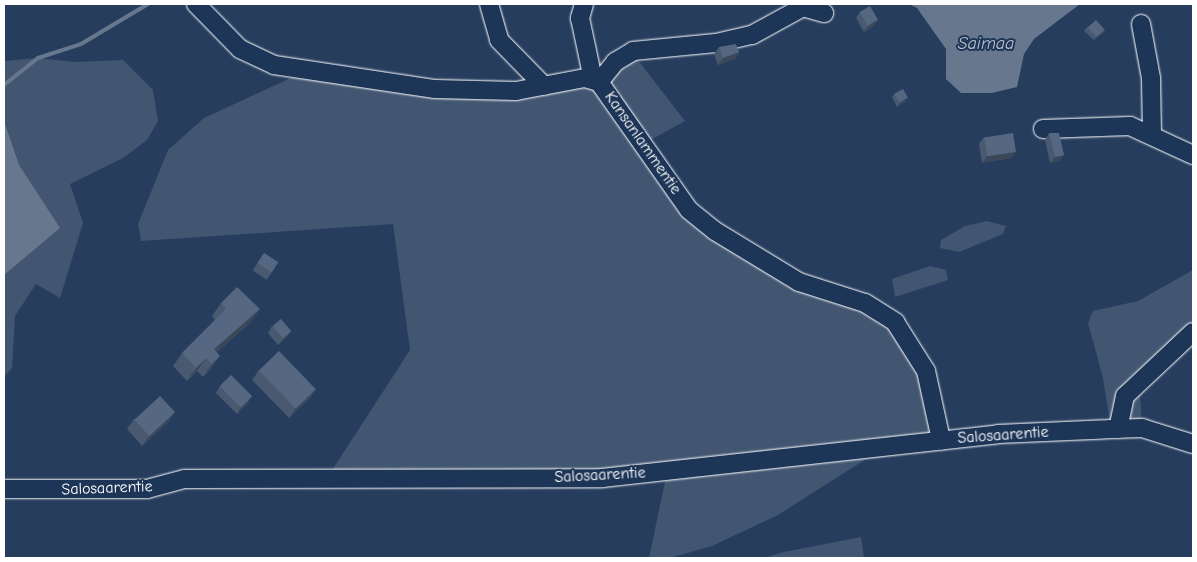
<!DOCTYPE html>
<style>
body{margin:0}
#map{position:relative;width:1197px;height:562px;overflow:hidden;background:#263d5e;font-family:"Comic Neue",sans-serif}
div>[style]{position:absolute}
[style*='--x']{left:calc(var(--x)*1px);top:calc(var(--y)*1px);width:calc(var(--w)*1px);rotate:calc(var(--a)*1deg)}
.green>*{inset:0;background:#425672}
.water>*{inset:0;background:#67788e}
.stream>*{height:4px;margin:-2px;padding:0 2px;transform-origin:2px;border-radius:2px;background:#67788e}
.roads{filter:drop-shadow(0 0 1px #fff) drop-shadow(0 0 1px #fff)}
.minor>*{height:18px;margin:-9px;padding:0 9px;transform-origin:9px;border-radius:9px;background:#1d3557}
.wall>*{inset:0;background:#49596f;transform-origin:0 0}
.shaded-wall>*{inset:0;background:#3c485a}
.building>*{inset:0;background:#556781;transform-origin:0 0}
span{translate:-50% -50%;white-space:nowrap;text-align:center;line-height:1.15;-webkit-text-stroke:4px #1d3557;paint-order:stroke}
.street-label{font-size:16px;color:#fff}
.water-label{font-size:18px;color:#bbc2cc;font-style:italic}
.frame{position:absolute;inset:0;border:5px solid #fff;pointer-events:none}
</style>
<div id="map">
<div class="green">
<div style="clip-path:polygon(627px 46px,685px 121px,643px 144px,715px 231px,895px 322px,926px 371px,943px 449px,866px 459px,778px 515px,712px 546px,670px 558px,649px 558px,667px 472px,327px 478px,410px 350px,393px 224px,141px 241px,138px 224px,168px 150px,204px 118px,295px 76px,435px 89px,585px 78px)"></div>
<div style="clip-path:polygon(38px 58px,75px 62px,123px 60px,153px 90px,158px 121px,147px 140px,123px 158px,70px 184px,83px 223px,60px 298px,36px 284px,15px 316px,12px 368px,4px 377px,4px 61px)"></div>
<div style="clip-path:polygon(987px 221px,1006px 226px,1003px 234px,959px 252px,940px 248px,941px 240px,965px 226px)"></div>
<div style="clip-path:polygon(930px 266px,946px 270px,948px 280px,895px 297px,892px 279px)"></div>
<div style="clip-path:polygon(1193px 270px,1193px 340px,1151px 367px,1140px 395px,1142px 428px,1111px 429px,1103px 378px,1088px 323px,1093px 311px,1138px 301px)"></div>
<div style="clip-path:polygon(861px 537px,864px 558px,763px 558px,784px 552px)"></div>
</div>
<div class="water">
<div style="clip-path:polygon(909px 4px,1080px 4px,1034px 39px,1024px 54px,1017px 87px,992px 93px,961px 93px,946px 79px,946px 49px,917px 8px)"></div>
<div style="clip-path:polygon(4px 121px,19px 165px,60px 228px,4px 275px)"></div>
</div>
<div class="stream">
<div style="--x:4;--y:85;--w:43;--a:-38.5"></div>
<div style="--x:38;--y:58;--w:45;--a:-18"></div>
<div style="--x:81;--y:44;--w:78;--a:-30.8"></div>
</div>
<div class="roads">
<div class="minor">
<div style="--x:196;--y:4;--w:63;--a:45.6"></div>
<div style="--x:240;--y:49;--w:38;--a:25"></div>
<div style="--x:274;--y:65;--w:163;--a:8.5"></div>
<div style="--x:435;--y:89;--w:81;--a:1.4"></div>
<div style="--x:516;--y:91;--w:70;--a:-10.7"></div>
<div style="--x:585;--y:78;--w:15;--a:16"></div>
<div style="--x:599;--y:82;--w:156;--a:54.9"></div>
<div style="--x:689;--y:210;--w:33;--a:39"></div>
<div style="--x:715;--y:231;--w:98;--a:31.3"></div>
<div style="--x:799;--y:282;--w:69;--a:17.7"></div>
<div style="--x:865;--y:303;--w:36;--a:32"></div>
<div style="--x:895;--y:322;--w:58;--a:57.7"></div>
<div style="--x:926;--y:371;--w:71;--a:77.7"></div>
<div style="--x:489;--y:4;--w:37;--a:74"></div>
<div style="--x:499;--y:40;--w:64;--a:45.6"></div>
<div style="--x:584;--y:4;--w:15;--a:106"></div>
<div style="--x:580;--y:18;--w:62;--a:78"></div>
<div style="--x:1141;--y:24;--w:55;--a:79.5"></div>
<div style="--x:1151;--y:78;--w:56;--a:89"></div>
<div style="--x:599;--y:82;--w:26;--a:-51"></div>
<div style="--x:615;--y:62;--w:21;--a:-31"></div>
<div style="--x:633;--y:51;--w:83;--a:-5.5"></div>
<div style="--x:716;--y:43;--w:37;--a:-13"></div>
<div style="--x:752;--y:35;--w:58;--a:-28.8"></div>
<div style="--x:803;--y:7;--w:22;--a:16"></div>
<div style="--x:1043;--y:129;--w:87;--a:-2"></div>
<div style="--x:1130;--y:126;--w:69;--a:24.7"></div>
<div style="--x:1118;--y:429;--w:34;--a:-78"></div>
<div style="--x:1125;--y:396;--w:93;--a:-43.3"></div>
<div style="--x:4;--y:489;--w:143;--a:0"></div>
<div style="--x:147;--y:489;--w:39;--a:-15"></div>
<div style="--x:185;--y:479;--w:417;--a:-0.1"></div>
<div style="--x:602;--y:478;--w:398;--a:-6.3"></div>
<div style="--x:998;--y:434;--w:113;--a:-2.5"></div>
<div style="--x:1111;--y:429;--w:31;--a:-2"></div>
<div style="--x:1142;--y:428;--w:53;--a:17.4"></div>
</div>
</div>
<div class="wall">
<div style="clip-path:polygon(860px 12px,874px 26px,864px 32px,856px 18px)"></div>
<div style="clip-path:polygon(1087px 27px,1105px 30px,1103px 33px,1094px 40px,1084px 31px)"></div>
<div style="clip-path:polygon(719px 47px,739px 52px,735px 59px,718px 65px,714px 54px)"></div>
<div style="clip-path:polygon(894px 94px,906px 101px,897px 107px,892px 97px)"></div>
<div style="clip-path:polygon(1049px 133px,1064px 155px,1059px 161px,1050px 163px,1045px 140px)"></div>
<div style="clip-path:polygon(984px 137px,1016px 152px,1011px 158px,982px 163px,979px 144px)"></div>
<div style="left:264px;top:253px;width:17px;height:21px;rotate:33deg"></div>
<div style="clip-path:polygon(221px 303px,251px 322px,217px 352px,211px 369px,203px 377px,197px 371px,187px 381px,173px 366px,182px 353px,215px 320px,212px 316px)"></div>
<div style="clip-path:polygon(272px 326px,291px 331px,286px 338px,278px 345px,268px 333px)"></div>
<div style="clip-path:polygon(259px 370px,316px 389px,309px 399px,289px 418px,252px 380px)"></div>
<div style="clip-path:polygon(220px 386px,248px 403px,237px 414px,216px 393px)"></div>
<div style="clip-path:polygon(175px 412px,168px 422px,142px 446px,127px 429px,134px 419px)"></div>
</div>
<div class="shaded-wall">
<div style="clip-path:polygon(878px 20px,874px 26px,864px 32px,869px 25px)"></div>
<div style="clip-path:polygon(1105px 30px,1103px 33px,1094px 40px,1096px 37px)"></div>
<div style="clip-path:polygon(739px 52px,735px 59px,718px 65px,723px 58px)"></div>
<div style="clip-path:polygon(908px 98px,906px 101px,897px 107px,899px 103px)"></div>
<div style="clip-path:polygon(1016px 152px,1011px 158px,982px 163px,987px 156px)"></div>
<div style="clip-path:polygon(1064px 155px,1059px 161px,1050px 163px,1055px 157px)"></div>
<div style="clip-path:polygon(260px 309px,251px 322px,208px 360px,214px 349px)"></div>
<div style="clip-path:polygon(291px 331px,286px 338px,278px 345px,283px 339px)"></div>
<div style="clip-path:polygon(220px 356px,211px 369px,203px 377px,212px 364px)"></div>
<div style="clip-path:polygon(206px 358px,197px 371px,187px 381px,196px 368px)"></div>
<div style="clip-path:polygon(316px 389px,309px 399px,289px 418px,296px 408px)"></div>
<div style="clip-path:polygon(252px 396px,248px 403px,237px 414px,241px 407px)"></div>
<div style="clip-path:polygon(175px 412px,168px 422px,142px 446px,149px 436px)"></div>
</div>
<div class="building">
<div style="left:870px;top:6px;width:16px;height:12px;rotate:60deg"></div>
<div style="left:1096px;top:20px;width:13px;height:11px;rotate:48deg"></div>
<div style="clip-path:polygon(736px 44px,739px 52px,723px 58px,719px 47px)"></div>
<div style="left:903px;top:89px;width:10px;height:10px;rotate:61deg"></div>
<div style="left:1013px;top:133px;width:19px;height:29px;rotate:81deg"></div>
<div style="clip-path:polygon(1049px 133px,1059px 133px,1064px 155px,1055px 157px)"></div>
<div style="left:264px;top:253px;width:17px;height:12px;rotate:33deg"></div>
<div style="clip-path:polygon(237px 287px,260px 309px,214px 349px,220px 356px,212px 364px,206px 358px,196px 368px,182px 353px,226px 309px,221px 303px)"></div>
<div style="left:281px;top:319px;width:16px;height:11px;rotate:50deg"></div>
<div style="left:279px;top:351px;width:53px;height:28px;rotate:46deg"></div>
<div style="left:231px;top:375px;width:30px;height:16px;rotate:45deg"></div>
<div style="left:160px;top:396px;width:22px;height:35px;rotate:47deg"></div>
</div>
<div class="street-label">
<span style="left:643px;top:143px;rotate:55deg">Kansanlammentie</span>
<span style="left:1003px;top:435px;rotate:-4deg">Salosaarentie</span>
<span style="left:600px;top:475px;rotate:-3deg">Salosaarentie</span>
<span style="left:107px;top:488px;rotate:-2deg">Salosaarentie</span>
</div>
<div class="water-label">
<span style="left:986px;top:44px">Saimaa</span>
</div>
<div class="frame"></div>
</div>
